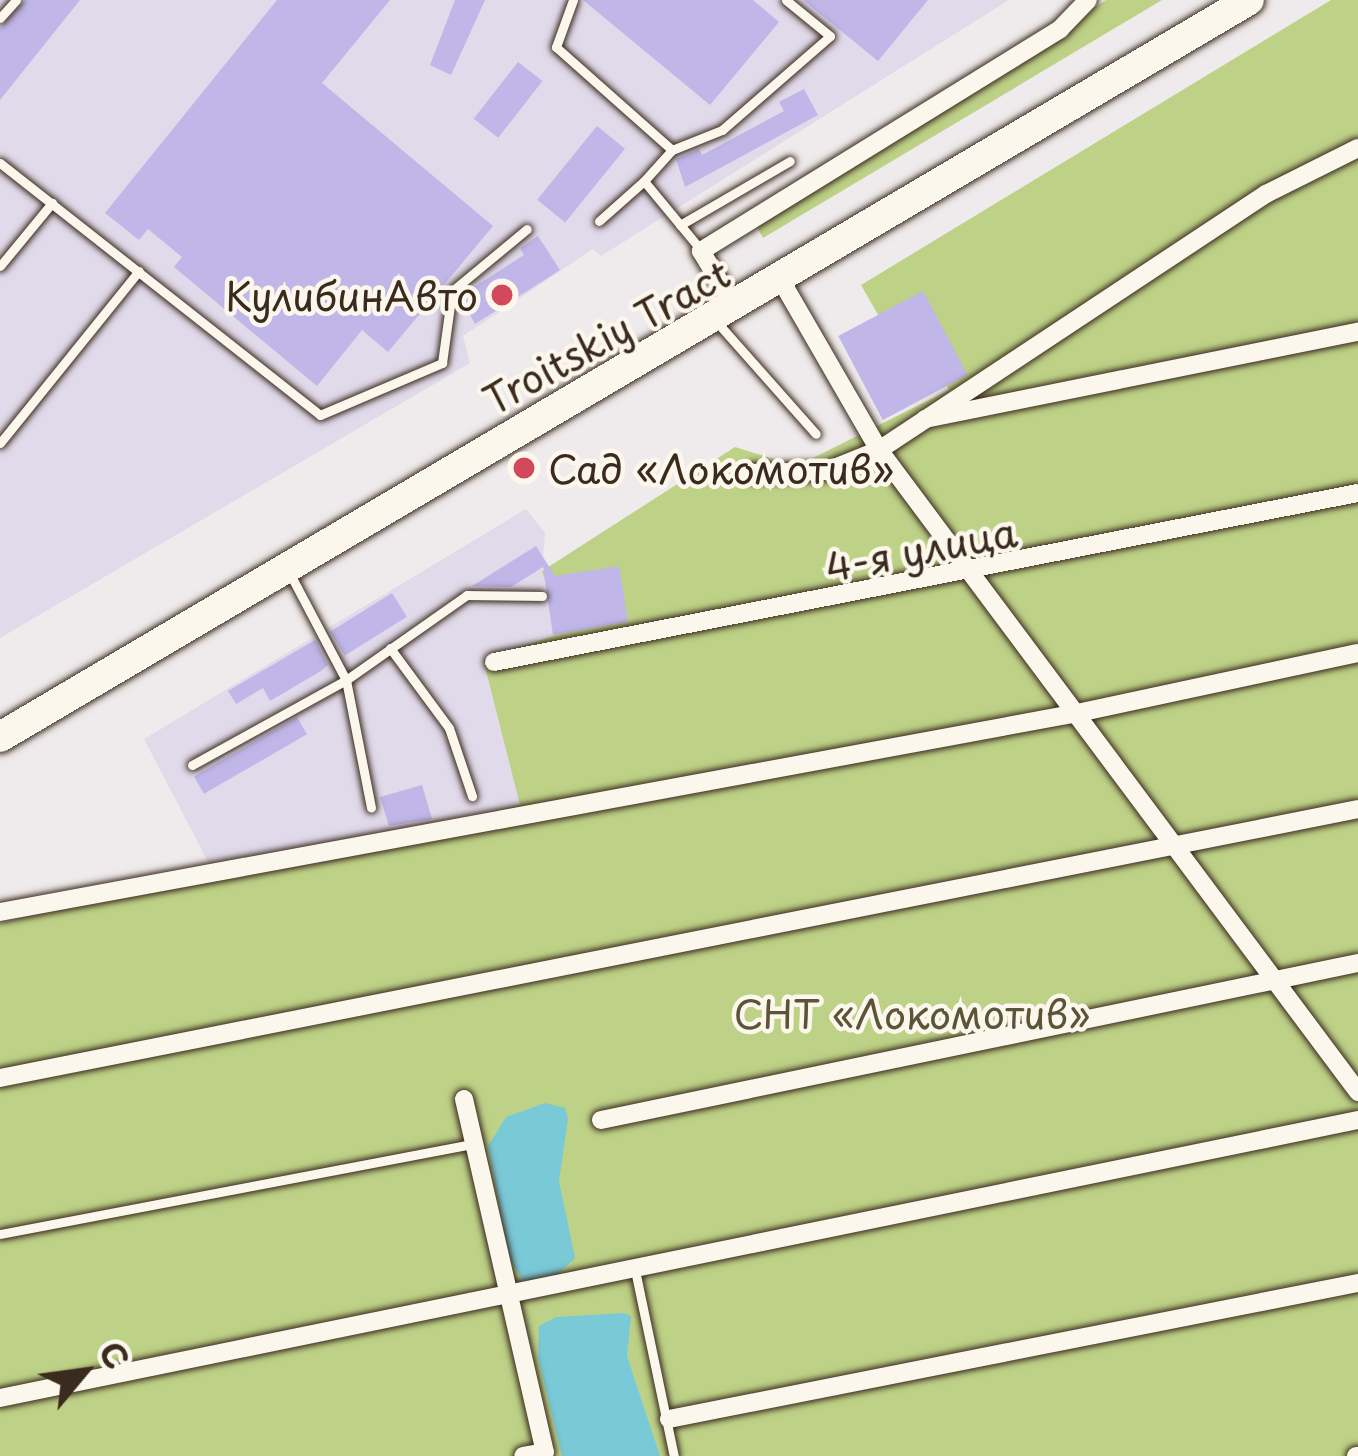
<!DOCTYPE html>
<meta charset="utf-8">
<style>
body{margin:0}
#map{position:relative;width:1358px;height:1456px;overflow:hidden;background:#efeaeb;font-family:"Playpen Sans",sans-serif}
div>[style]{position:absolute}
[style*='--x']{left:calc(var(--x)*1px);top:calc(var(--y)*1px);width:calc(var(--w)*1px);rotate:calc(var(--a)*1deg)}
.built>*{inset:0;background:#e1daea}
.green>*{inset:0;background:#bed287}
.water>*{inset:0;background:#7ac9d7}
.building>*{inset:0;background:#c0b6e8;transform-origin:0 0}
.roads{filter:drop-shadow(0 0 3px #3b2a1e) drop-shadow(0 0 3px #3b2a1e)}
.service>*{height:9px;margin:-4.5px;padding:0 4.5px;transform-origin:4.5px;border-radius:4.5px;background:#fbf7ec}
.minor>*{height:18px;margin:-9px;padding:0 9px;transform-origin:9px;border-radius:9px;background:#fbf7ec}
.primary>*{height:30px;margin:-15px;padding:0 15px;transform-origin:15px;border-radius:15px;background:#fbf7ec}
.dots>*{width:33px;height:33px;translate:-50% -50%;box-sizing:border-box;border:6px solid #fbf7ec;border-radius:50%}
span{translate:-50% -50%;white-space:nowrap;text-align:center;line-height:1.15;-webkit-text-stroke:9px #fbf7ec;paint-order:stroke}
.poi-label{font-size:39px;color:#3b2a1e}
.right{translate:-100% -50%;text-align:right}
.left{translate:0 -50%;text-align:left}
.street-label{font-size:39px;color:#3b2a1e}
.park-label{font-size:39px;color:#5c5438}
.north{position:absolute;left:24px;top:1312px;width:120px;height:120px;-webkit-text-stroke:9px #fbf7ec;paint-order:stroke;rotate:61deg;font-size:33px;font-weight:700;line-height:48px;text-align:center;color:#3b2a1e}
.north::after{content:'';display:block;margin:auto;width:42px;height:54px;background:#3b2a1e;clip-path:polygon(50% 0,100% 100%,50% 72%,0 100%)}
</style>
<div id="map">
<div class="built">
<div style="clip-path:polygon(0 0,1009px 0,601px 256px,593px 249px,463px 336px,470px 363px,0 638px)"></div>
<div style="clip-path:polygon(526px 509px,545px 533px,542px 571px,563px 633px,483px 660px,521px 805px,215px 875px,144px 739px)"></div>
</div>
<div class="green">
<div style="clip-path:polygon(1106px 0,1162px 0,763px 238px,757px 227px)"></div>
<div style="clip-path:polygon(1331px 0,1358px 0,1358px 1456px,0 1456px,0 923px,520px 805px,483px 659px,562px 633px,542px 571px,735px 447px,797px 466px,949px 390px,903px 308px,881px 320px,861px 285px)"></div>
</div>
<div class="water">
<div style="clip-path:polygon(545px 1103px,565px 1108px,568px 1119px,559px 1181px,575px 1258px,556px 1276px,525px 1283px,509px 1259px,488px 1146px,506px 1117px)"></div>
<div style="clip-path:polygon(624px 1313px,631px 1316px,627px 1356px,660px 1456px,562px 1456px,538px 1358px,539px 1326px,556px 1317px)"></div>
</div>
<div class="building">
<div style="clip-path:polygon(25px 0,80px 0,0 100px,0 28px)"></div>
<div style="clip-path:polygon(277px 0,390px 0,322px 83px,493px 226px,388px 352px,362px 330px,317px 386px,174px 267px,182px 257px,148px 229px,139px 240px,105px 213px)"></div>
<div style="clip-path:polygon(455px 0,485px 0,451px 75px,430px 65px)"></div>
<div style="clip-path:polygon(583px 0,753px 0,779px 22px,710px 105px)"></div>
<div style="clip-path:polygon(803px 0,928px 0,878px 61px)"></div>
<div style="left:518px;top:62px;width:31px;height:72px;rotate:38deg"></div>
<div style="clip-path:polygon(804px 89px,818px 115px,685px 187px,676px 159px,699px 149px,702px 155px,784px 111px,779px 102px)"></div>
<div style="left:597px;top:126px;width:36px;height:95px;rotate:39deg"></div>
<div style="clip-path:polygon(538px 236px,560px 270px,475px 324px,460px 296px,524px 255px,520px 248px)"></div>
<div style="left:923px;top:291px;width:95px;height:96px;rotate:62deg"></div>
<div style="clip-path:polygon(536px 546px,555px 576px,619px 566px,628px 622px,553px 635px,543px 567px,511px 587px,472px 586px)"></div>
<div style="left:392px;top:593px;width:28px;height:73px;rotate:58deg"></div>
<div style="clip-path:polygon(315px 640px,328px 665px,321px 671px,270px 701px,263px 688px,236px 704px,228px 691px)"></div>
<div style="left:297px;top:717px;width:20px;height:119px;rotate:60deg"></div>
<div style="clip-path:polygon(422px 785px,432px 819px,389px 826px,380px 797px)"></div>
</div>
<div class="roads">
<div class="service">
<div style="--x:573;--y:0;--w:50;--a:109.9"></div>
<div style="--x:556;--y:47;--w:155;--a:41.6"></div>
<div style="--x:0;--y:18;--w:24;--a:-48"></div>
<div style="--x:0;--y:163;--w:407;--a:38.2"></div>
<div style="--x:320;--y:415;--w:133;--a:-23.1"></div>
<div style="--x:442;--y:363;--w:73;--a:-82.1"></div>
<div style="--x:452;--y:291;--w:97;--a:-39.6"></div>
<div style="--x:599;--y:221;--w:60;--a:-41.6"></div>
<div style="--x:680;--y:225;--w:127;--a:-30.2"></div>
<div style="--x:701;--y:250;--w:89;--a:-129.6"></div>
<div style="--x:644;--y:181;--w:42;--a:-47.9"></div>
<div style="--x:672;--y:150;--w:54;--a:-21.8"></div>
<div style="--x:722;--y:130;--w:143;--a:-41"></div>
<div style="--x:830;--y:36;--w:57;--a:-140.7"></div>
<div style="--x:0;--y:266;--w:82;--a:-50.5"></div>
<div style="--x:715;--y:320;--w:152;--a:48.5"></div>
<div style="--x:0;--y:443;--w:221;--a:-51.1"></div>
<div style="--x:289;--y:572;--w:122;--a:62.2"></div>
<div style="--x:346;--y:680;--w:130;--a:78.9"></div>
<div style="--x:390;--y:648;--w:99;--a:53.6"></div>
<div style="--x:449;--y:728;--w:72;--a:71.3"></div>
<div style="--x:192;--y:765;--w:176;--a:-28.9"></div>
<div style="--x:346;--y:680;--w:148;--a:-35.1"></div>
<div style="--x:467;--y:595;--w:75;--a:0.8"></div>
<div style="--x:0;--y:1234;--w:480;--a:-10.8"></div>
<div style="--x:635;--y:1270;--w:190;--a:78.2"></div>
</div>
<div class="minor">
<div style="--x:782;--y:282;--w:194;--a:60"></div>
<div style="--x:879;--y:450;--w:801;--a:53.27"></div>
<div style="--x:736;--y:309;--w:68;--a:-121.1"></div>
<div style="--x:701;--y:251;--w:422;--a:-31.7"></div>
<div style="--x:1060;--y:29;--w:40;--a:-46"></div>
<div style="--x:925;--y:419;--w:442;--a:-11.4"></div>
<div style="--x:751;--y:473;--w:76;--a:-1.5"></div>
<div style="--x:827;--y:471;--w:56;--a:-22"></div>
<div style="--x:879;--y:450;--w:464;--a:-33.5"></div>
<div style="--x:1266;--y:194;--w:103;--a:-26.6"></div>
<div style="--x:494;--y:662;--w:880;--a:-11.07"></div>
<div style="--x:0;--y:912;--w:1091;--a:-10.46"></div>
<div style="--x:1073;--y:714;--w:291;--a:-12.1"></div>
<div style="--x:0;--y:1078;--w:1384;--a:-11.2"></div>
<div style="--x:464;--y:1099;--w:362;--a:77.1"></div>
<div style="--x:545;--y:1452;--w:22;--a:170"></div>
<div style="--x:601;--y:1120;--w:773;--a:-11.72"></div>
<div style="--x:0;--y:1398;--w:1386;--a:-11.57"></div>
<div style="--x:669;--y:1419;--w:702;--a:-11.17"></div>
<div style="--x:1356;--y:1456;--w:2;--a:0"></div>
</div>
<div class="primary">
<div style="--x:0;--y:737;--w:1450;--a:-30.54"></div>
</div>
</div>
<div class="dots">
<div style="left:502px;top:295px;background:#d1495b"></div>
<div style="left:524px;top:468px;background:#d1495b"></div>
</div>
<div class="poi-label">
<span class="right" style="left:478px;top:295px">КулибинАвто</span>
<span class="left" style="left:548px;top:468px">Сад «Локомотив»</span>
</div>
<div class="street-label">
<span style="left:606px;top:336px;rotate:-29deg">Troitskiy Tract</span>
<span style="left:921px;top:549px;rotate:-11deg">4-я улица</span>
</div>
<div class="park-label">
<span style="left:912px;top:1013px">СНТ «Локомотив»</span>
</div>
<div class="north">С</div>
</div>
